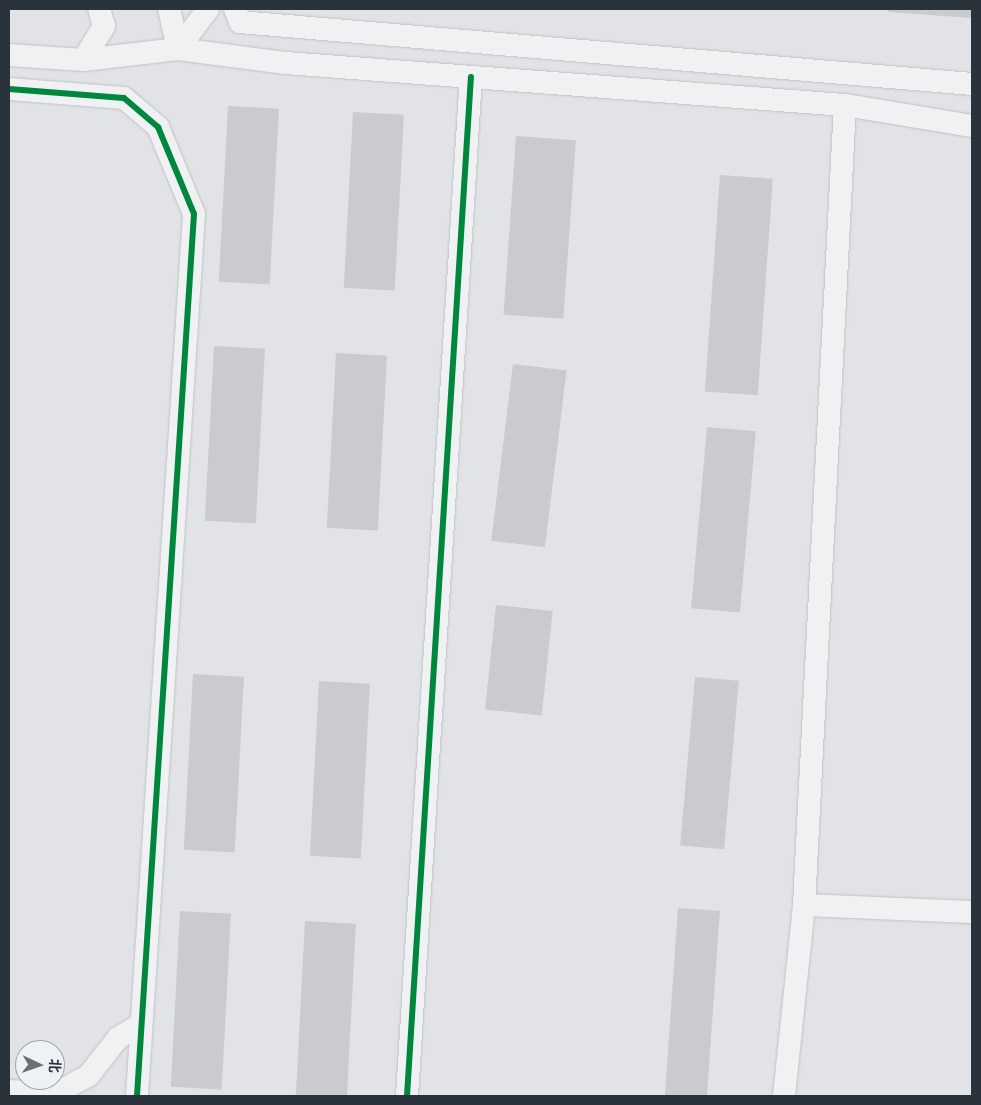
<!DOCTYPE html>
<meta charset="utf-8">
<style>
body{margin:0}
#map{position:relative;width:981px;height:1105px;overflow:hidden;background:#e1e3e6;font-family:Signika,"Noto Sans SC",sans-serif}
div>[style]{position:absolute}
[style*='--x']{left:calc(var(--x)*1px);top:calc(var(--y)*1px);width:calc(var(--w)*1px);rotate:calc(var(--a)*1deg)}
.building>*{inset:0;background:#cacbce;transform-origin:0 0}
.roads{filter:drop-shadow(0 0 1px #bfc1c4) drop-shadow(0 0 1px #bfc1c4)}
.street>*{height:22px;margin:-11px;padding:0 11px;transform-origin:11px;border-radius:11px;background:#f0f1f3}
.cycleway>*{height:6px;margin:-3px;padding:0 3px;transform-origin:3px;border-radius:3px;background:#00873e}
span{translate:-50% -50%;white-space:nowrap;text-align:center;line-height:1.15;-webkit-text-stroke:4.5px #eff2f5;paint-order:stroke}
.frame{position:absolute;inset:0;border:10px solid #2a323c;pointer-events:none}
.north{position:absolute;left:15px;top:1040px;width:50px;height:50px;box-sizing:border-box;background:#eff2f5;border:1px solid #a0a5ab;border-radius:50%;rotate:93deg;font-size:14px;font-weight:700;line-height:20px;text-align:center;color:#2a323c}
.north::after{content:'';display:block;margin:auto;width:18px;height:22px;background:#6a7078;clip-path:polygon(50% 0,100% 100%,50% 72%,0 100%)}
</style>
<div id="map">
<div class="building">
<div style="clip-path:polygon(888px 9px,972px 9px,972px 18px,888px 12px)"></div>
<div style="left:228px;top:106px;width:51px;height:176px;rotate:3deg"></div>
<div style="left:353px;top:112px;width:51px;height:176px;rotate:3deg"></div>
<div style="left:516px;top:136px;width:60px;height:179px;rotate:4deg"></div>
<div style="left:720px;top:175px;width:53px;height:217px;rotate:4deg"></div>
<div style="left:214px;top:346px;width:51px;height:175px;rotate:3deg"></div>
<div style="left:336px;top:353px;width:51px;height:175px;rotate:3deg"></div>
<div style="left:513px;top:364px;width:54px;height:178px;rotate:7deg"></div>
<div style="left:707px;top:427px;width:49px;height:182px;rotate:5deg"></div>
<div style="left:496px;top:605px;width:57px;height:105px;rotate:6deg"></div>
<div style="left:193px;top:674px;width:51px;height:176px;rotate:3deg"></div>
<div style="left:695px;top:677px;width:44px;height:169px;rotate:5deg"></div>
<div style="left:319px;top:681px;width:51px;height:175px;rotate:3deg"></div>
<div style="left:678px;top:908px;width:42px;height:188px;rotate:4deg"></div>
<div style="left:180px;top:911px;width:51px;height:176px;rotate:3deg"></div>
<div style="left:305px;top:921px;width:51px;height:175px;rotate:3deg"></div>
</div>
<div class="roads">
<div class="street">
<div style="--x:169;--y:9;--w:41;--a:77.3"></div>
<div style="--x:178;--y:49;--w:109;--a:7.4"></div>
<div style="--x:286;--y:63;--w:561;--a:4.3"></div>
<div style="--x:845;--y:105;--w:129;--a:9.4"></div>
<div style="--x:235;--y:9;--w:14;--a:69"></div>
<div style="--x:240;--y:22;--w:735;--a:4.84"></div>
<div style="--x:9;--y:55;--w:74;--a:3.9"></div>
<div style="--x:83;--y:60;--w:96;--a:-6.6"></div>
<div style="--x:178;--y:49;--w:50;--a:-53.1"></div>
<div style="--x:83;--y:60;--w:40;--a:-58"></div>
<div style="--x:104;--y:26;--w:18;--a:-106"></div>
<div style="--x:9;--y:89;--w:115;--a:4.5"></div>
<div style="--x:124;--y:98;--w:45;--a:40.5"></div>
<div style="--x:158;--y:127;--w:94;--a:67.5"></div>
<div style="--x:194;--y:214;--w:884;--a:93.7"></div>
<div style="--x:804;--y:905;--w:168;--a:2.4"></div>
<div style="--x:9;--y:1091;--w:46;--a:3.7"></div>
<div style="--x:55;--y:1094;--w:39;--a:-29"></div>
<div style="--x:89;--y:1075;--w:47;--a:-51.9"></div>
<div style="--x:118;--y:1038;--w:27;--a:-31"></div>
<div style="--x:407;--y:1096;--w:1021;--a:-86.41"></div>
<div style="--x:784;--y:1096;--w:192;--a:-84"></div>
<div style="--x:804;--y:905;--w:801;--a:-87.07"></div>
</div>
</div>
<div class="cycleway">
<div style="--x:9;--y:89;--w:115;--a:4.5"></div>
<div style="--x:124;--y:98;--w:45;--a:40.5"></div>
<div style="--x:158;--y:127;--w:94;--a:67.5"></div>
<div style="--x:194;--y:214;--w:884;--a:93.7"></div>
<div style="--x:407;--y:1096;--w:1021;--a:-86.41"></div>
</div>
<div class="frame"></div>
<div class="north">北</div>
</div>
